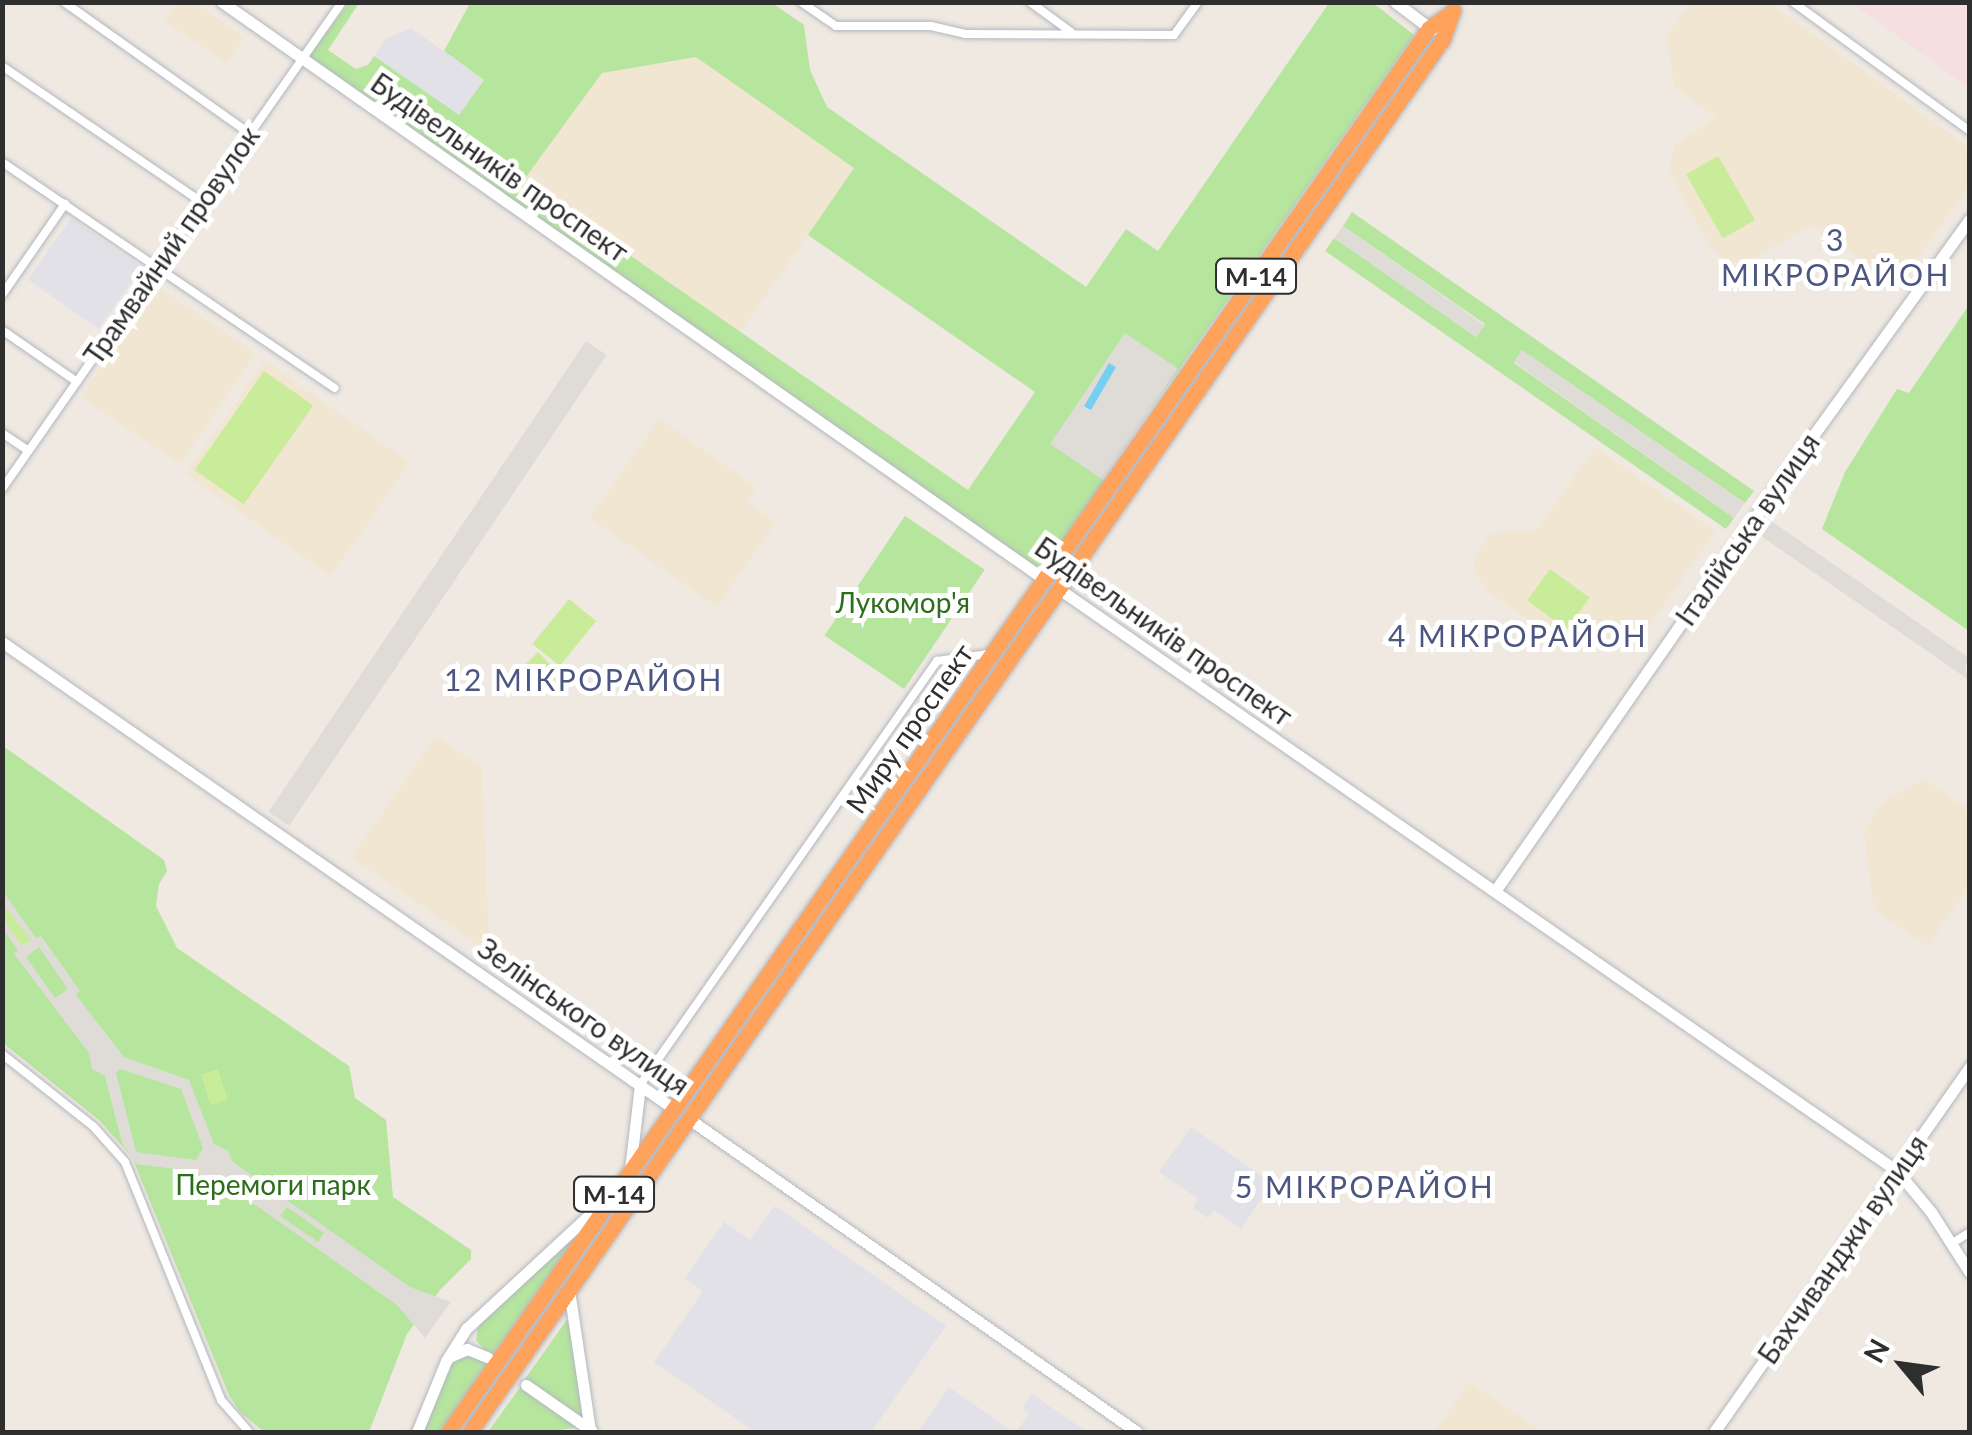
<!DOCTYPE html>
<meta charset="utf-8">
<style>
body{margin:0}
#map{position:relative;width:1972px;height:1435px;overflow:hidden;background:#efe9e1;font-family:Lato,sans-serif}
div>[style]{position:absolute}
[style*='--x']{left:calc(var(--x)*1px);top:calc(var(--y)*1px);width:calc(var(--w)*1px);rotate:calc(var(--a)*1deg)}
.industrial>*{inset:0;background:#e3e1e8;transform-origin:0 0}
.education>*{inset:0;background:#f0e6d1;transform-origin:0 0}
.medical>*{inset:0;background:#f5dfe0}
.green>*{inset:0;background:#b6e59e;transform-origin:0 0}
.pitch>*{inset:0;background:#c9ec9a;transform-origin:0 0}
.plaza>*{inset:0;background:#dfdcd8;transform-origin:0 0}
.water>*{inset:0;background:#75cff0;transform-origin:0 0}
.roads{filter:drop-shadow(0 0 2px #b4b7c1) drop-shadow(0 0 2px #b4b7c1)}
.street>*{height:8px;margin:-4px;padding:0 4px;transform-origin:4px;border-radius:4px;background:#fff}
.secondary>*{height:11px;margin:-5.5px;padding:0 5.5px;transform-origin:5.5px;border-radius:5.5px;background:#fff}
.highway>*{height:15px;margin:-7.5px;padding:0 7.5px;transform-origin:7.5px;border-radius:7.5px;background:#ffa35c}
span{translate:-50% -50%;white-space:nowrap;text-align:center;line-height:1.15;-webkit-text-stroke:10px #fff;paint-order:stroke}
.shield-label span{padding:2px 8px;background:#fff;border:2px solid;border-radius:8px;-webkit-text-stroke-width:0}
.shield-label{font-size:25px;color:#2e2e2e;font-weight:700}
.street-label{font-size:28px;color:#2e2e2e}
.park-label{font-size:28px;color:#2c6e1b}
.neighbourhood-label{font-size:30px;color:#4d5680;letter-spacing:2.5px}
.frame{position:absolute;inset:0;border:5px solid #2e2e2e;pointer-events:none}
.north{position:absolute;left:1852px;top:1315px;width:100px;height:100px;-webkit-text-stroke:8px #fff;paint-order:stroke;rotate:299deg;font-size:28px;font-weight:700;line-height:40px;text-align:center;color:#2e2e2e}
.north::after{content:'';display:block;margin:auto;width:35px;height:45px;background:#2e2e2e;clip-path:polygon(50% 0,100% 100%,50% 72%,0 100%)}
</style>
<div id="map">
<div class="industrial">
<div style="clip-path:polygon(411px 28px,484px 80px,459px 116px,374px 56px,387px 38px)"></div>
<div style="left:71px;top:218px;width:86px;height:75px;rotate:35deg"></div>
<div style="clip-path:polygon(1191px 1127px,1272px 1183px,1241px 1229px,1214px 1210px,1208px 1218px,1193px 1208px,1198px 1199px,1159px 1172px)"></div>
<div style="clip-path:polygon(775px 1206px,946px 1326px,871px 1432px,755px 1432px,654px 1362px,703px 1291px,685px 1278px,724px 1222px,750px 1240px)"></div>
<div style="clip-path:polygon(949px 1387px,1012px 1431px,1011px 1432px,918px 1432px)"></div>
<div style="clip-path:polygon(1032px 1394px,1087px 1432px,1016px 1432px,1029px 1414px,1022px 1408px)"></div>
</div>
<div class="education">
<div style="clip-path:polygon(177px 2px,195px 3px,244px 37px,226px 63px,164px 21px)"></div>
<div style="clip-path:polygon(1691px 3px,1770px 3px,1969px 148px,1969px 186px,1898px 285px,1814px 225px,1743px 263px,1730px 262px,1710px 247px,1668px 170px,1675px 145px,1716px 117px,1675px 87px,1666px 37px)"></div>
<div style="clip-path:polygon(696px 57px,855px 168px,740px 333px,522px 181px,602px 73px)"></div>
<div style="left:156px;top:286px;width:120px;height:134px;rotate:34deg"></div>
<div style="left:265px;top:361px;width:177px;height:138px;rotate:35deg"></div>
<div style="clip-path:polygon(659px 419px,756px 487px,747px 502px,776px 522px,717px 607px,590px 518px)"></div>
<div style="clip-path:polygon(1595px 447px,1715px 531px,1632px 651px,1608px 635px,1587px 645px,1564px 644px,1486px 590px,1475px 569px,1475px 557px,1488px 536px,1499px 531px,1532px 532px,1539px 528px)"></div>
<div style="clip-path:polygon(436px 736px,482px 768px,489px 952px,352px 857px)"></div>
<div style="clip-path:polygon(1923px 779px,1970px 811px,1969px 885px,1928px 946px,1874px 909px,1864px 830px,1885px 801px)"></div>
<div style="clip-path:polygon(1469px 1382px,1541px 1432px,1434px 1432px)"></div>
</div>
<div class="medical">
<div style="clip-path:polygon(1852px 3px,1969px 3px,1969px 88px)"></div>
</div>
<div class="green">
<div style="clip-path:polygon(evenodd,349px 3px,359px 3px,328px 50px,356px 69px,368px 65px,374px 56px,459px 115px,484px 80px,444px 51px,470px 3px,772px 3px,804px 25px,810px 70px,827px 107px,1086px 287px,1126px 229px,1158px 251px,1329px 3px,1373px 3px,1414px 35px,1102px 479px,1105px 481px,1042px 571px,308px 56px,349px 3px,696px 57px,854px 168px,808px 235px,1035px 392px,968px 490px,523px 181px,602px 73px,696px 57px)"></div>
<div style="clip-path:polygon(1352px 212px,1754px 491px,1745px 503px,1522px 351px,1514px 363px,1734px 518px,1726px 529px,1325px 251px,1334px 238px,1477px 336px,1485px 324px,1343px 226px)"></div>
<div style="clip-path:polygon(1969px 305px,1970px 631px,1969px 631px,1822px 529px,1845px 472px,1897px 389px,1909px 393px)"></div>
<div style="left:905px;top:516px;width:96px;height:144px;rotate:34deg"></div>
<div style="clip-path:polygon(3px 746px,164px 860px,167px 871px,159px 884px,156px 906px,177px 948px,349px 1066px,355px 1098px,386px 1120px,393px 1197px,471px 1250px,471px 1259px,440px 1290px,407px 1334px,369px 1432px,264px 1432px,240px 1412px,229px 1395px,132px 1157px,99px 1120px,3px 1043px)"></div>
<div style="clip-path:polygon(586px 1222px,491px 1357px,476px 1340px,479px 1320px)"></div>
<div style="clip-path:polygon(571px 1320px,585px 1421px,525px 1379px,566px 1321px)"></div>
<div style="clip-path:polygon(467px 1353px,488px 1362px,439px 1432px,420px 1432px,449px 1364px)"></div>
<div style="clip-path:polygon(521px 1386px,580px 1427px,547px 1432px,488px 1432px)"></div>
</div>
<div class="pitch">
<div style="left:1718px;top:156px;width:74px;height:37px;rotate:60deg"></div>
<div style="left:264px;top:371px;width:60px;height:121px;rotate:35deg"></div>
<div style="left:1550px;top:569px;width:49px;height:39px;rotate:36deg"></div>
<div style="left:569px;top:599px;width:35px;height:58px;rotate:39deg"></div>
<div style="left:538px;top:652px;width:37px;height:21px;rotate:45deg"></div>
<div style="clip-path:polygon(5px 903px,31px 941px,22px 947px,3px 919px)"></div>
<div style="left:218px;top:1069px;width:32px;height:18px;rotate:72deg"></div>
</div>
<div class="plaza">
<div style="left:1343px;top:226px;width:173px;height:15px;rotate:35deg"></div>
<div style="left:1125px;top:333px;width:64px;height:134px;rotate:34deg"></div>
<div style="left:586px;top:341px;width:25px;height:568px;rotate:34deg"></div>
<div style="clip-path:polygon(1522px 350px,1745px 503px,1734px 518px,1514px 362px)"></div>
<div style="clip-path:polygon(1771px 521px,1969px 658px,1965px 669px,1969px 680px,1761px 536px)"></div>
<div style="clip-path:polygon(evenodd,2px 890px,36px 938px,41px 936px,80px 991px,76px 995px,124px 1057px,189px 1080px,214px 1144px,228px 1151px,233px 1162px,410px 1287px,451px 1302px,425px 1338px,397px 1305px,220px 1180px,206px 1179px,198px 1172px,136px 1164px,122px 1143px,105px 1076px,92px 1069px,89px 1053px,14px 954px,18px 951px,3px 928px,3px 919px,22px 946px,31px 940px,3px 904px,2px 890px,39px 947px,68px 989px,55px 998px,26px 957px,39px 947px,2px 890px,120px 1069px,181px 1089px,203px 1148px,196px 1160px,136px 1152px,116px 1073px,120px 1069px,2px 890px,287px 1207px,324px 1233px,318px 1242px,280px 1216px,287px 1207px)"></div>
</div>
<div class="water">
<div style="left:1109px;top:363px;width:8px;height:50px;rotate:30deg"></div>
</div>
<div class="roads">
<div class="street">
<div style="--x:64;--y:2;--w:227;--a:35.3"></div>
<div style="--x:801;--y:2;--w:42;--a:34.4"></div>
<div style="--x:836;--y:26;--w:95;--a:0"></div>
<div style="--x:931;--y:26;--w:35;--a:13"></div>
<div style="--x:965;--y:34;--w:209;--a:0.3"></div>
<div style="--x:1174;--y:35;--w:41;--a:-54"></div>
<div style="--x:1030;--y:2;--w:51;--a:36.2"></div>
<div style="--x:1793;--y:2;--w:219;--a:36.1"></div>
<div style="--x:2;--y:66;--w:241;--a:34.3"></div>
<div style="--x:2;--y:162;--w:402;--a:34.2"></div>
<div style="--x:2;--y:295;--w:111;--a:-55.3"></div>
<div style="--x:2;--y:330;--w:91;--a:34.7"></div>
<div style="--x:2;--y:433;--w:32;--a:34"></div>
<div style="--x:2;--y:489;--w:594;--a:-55.08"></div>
<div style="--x:2;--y:1054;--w:116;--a:38.4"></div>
<div style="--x:93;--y:1126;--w:48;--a:48.4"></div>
<div style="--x:125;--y:1162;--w:257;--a:68"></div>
<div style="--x:221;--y:1400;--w:43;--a:48.8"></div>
<div style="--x:640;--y:1085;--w:518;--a:-54.99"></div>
<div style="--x:937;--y:661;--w:52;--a:-7.7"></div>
<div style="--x:1951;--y:1244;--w:22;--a:-32"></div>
</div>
<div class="secondary">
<div style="--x:222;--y:2;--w:1004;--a:35.07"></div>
<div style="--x:1395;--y:2;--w:46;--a:37.1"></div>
<div style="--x:1059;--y:589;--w:1020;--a:34.78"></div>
<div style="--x:1897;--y:1171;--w:53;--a:50.3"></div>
<div style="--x:1931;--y:1212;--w:72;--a:57.4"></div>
<div style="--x:2;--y:642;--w:818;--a:34.8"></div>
<div style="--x:1495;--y:891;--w:474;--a:-55.2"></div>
<div style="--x:1765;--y:502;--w:349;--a:-54.1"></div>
<div style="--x:689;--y:1119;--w:547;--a:34.94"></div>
<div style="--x:630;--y:1170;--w:86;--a:-83.3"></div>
<div style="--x:569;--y:1290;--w:142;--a:81.5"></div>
<div style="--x:449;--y:1357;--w:20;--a:-24"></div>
<div style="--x:467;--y:1349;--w:22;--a:22"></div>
<div style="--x:526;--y:1385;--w:80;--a:34.9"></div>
<div style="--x:417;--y:1432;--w:77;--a:-67.8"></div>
<div style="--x:446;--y:1361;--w:39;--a:-58"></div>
<div style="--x:467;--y:1328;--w:184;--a:-42.8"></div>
<div style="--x:1714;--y:1432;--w:447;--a:-55"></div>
</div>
<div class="highway">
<div style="--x:448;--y:1432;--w:1713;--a:-55.06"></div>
<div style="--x:1429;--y:28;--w:29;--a:-35"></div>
<div style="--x:470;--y:1432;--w:1699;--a:-55.07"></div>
<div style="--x:1443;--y:39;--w:31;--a:-71"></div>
</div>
</div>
<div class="shield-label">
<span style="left:1256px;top:276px">М-14</span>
<span style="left:614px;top:1194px">М-14</span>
</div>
<div class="street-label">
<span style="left:500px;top:167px;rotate:35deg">Будівельників проспект</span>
<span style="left:171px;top:245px;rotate:-55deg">Трамвайний провулок</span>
<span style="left:1747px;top:529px;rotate:-55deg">Італійська вулиця</span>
<span style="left:1164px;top:631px;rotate:35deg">Будівельників проспект</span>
<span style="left:909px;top:728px;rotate:-55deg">Миру проспект</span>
<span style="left:584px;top:1016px;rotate:35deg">Зелінського вулиця</span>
<span style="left:1842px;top:1249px;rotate:-55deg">Бахчиванджи вулиця</span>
</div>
<div class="park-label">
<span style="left:903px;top:602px">Лукомор'я</span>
<span style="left:273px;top:1184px">Перемоги парк</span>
</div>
<div class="neighbourhood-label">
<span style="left:1836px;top:256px">3<br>МІКРОРАЙОН</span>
<span style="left:1518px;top:635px">4 МІКРОРАЙОН</span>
<span style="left:584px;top:679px">12 МІКРОРАЙОН</span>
<span style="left:1365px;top:1186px">5 МІКРОРАЙОН</span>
</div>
<div class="frame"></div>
<div class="north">N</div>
</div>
